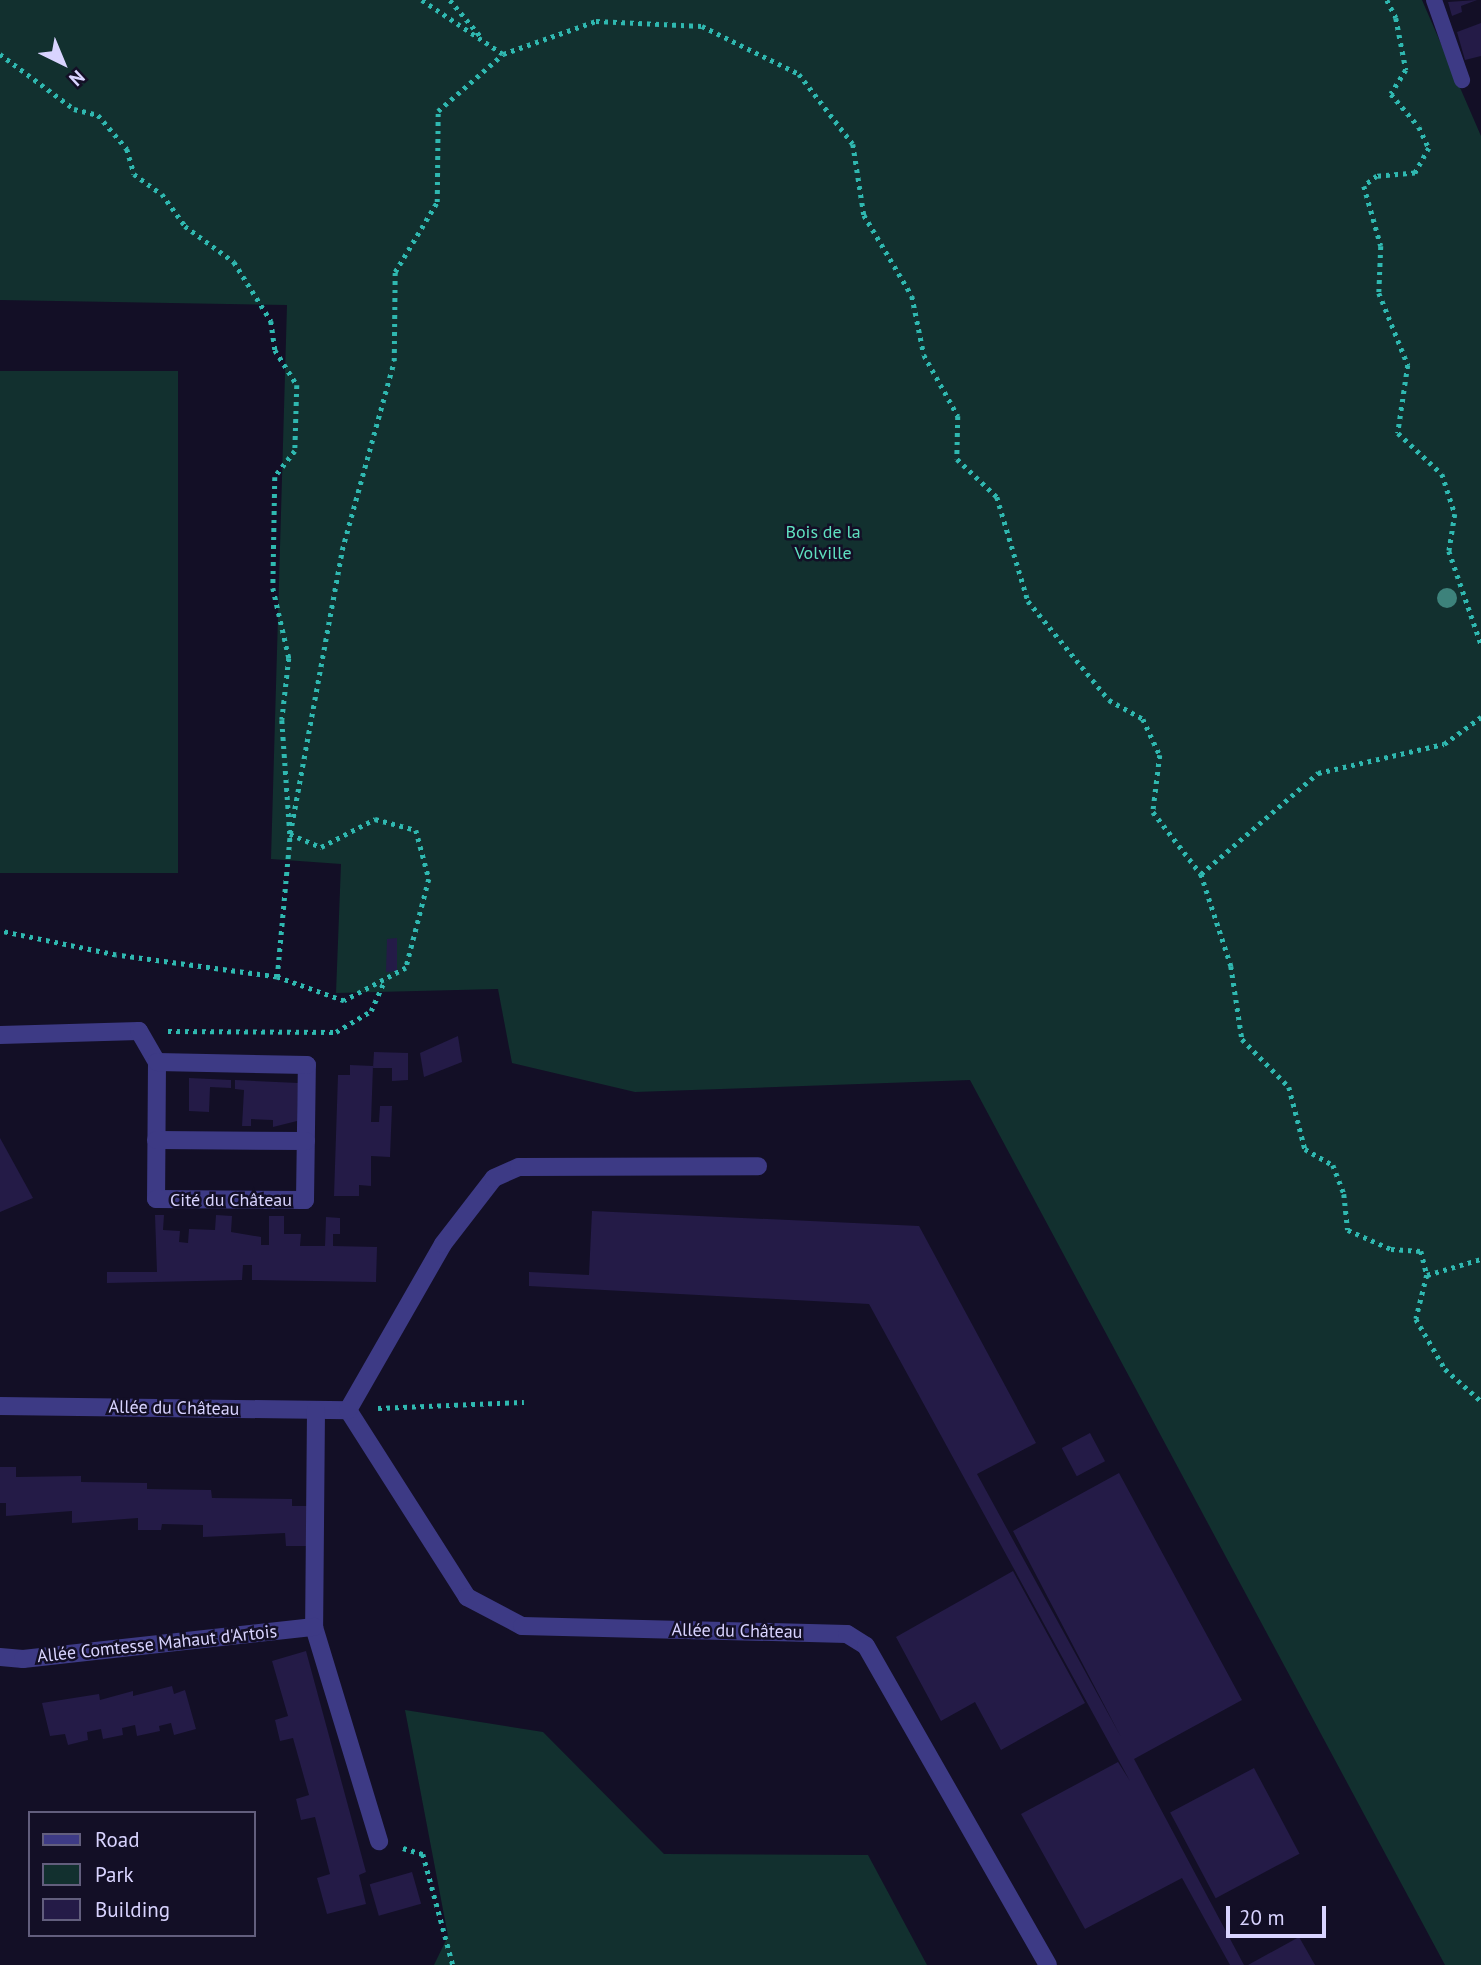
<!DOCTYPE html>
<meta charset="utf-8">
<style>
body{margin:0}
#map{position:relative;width:1481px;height:1965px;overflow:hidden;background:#130f26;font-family:"PT Sans",sans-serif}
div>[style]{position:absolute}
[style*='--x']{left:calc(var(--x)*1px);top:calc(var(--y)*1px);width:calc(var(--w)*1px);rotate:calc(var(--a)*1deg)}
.green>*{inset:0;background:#12302f;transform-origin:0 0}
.building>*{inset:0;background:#241b47;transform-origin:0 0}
.path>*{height:4.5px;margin-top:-2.25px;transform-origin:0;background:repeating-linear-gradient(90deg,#2fb8b0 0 3.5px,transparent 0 8.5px)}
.service>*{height:16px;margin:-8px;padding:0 8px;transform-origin:8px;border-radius:8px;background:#3d3a85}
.minor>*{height:18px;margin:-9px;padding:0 9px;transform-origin:9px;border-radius:9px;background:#3d3a85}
.trees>*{width:20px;height:20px;margin:-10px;border-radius:50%;background:#3d827b}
span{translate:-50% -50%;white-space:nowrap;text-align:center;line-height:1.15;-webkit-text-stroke:5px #130f26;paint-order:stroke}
.park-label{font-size:18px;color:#5fe0c0}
.street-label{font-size:18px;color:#d9d4ff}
.legend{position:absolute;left:28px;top:1811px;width:228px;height:126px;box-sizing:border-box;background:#130f26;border:2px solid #625e7d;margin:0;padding:9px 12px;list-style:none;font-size:21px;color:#d9d4ff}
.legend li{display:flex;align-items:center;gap:14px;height:35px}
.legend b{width:35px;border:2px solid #625e7d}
.north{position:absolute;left:28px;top:28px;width:70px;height:70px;-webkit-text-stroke:5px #130f26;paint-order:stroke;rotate:137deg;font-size:19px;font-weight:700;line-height:28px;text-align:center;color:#d9d4ff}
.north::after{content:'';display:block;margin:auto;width:24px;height:32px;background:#d9d4ff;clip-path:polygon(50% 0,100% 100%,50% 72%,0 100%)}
.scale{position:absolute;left:1226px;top:1906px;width:100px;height:32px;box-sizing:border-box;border:4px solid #d9d4ff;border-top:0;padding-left:9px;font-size:21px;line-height:24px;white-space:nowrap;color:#d9d4ff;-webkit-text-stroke:5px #130f26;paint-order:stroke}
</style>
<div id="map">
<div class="green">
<div style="clip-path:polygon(0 0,1422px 0,1481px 136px,1481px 1965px,1445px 1965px,970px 1080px,635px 1092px,512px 1063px,498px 989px,336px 993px,341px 864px,271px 859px,287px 305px,0 300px)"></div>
<div style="left:0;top:371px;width:178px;height:502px"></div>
<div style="clip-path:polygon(405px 1710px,543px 1732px,664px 1854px,868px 1855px,927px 1965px,434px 1965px,448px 1936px)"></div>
</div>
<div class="building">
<div style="clip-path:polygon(1477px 0,1461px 6px,1462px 12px,1452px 16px,1448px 2px)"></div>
<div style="clip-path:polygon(1481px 23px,1481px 56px,1465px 60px,1457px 32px)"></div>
<div style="clip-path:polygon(397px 938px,397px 971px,386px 972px,387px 939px)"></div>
<div style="clip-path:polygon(458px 1036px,462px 1062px,424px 1077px,420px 1053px)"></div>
<div style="clip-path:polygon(374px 1052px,408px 1053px,408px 1080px,392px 1081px,392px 1068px,373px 1068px)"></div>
<div style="clip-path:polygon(350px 1065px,373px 1066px,371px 1122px,379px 1122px,380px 1106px,392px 1106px,390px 1157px,371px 1156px,371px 1186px,359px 1185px,359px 1196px,334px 1196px,338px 1075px,350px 1075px)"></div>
<div style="clip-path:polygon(189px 1078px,231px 1080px,231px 1088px,210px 1087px,209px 1112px,189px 1111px)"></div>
<div style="clip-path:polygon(235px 1080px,298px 1083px,297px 1121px,273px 1127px,273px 1120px,251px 1119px,251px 1126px,242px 1126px,244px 1090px,235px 1089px)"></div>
<div style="clip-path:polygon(0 1138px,33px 1198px,0 1212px)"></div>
<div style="clip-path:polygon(592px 1211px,919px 1226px,1036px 1443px,977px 1474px,1121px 1737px,1013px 1531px,1119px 1473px,1242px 1700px,1134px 1759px,1244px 1965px,1230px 1965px,1182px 1878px,1085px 1929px,1021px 1814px,1118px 1762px,1130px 1781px,869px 1304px,529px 1286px,529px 1272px,589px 1275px)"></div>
<div style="clip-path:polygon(155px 1215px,164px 1215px,163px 1230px,180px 1231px,179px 1242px,188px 1243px,189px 1229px,215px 1230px,216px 1215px,232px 1216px,231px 1232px,261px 1237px,261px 1245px,269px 1245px,269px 1216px,284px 1216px,284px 1234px,301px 1234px,300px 1246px,325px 1246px,326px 1217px,340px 1218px,340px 1234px,333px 1234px,333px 1246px,377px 1247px,376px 1282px,252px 1280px,252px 1265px,243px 1265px,242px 1280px,107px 1283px,107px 1272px,157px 1272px)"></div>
<div style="left:1090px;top:1433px;width:32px;height:32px;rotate:62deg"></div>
<div style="clip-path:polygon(0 1467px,16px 1467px,16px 1477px,81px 1476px,81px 1482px,147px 1483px,147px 1489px,211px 1490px,212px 1498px,292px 1499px,292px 1506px,308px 1506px,307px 1546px,286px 1546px,285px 1533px,203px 1537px,203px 1525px,162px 1524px,161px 1530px,138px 1530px,138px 1518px,72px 1523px,72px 1511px,6px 1516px,6px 1503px,0 1503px)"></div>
<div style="clip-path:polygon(1013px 1571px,1085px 1703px,1001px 1750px,975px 1702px,941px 1721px,896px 1637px)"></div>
<div style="clip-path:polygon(306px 1651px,366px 1872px,359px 1875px,366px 1904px,327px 1914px,317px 1878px,330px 1874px,315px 1817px,301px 1820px,296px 1799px,309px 1795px,293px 1738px,280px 1741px,275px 1720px,288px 1716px,272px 1661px)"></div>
<div style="clip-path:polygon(172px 1686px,174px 1694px,185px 1690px,196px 1729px,174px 1735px,171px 1723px,159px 1726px,160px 1731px,137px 1736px,135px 1725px,122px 1728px,123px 1735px,103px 1739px,101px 1729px,87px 1732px,88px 1740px,68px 1745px,65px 1734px,50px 1736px,42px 1703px,99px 1694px,100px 1700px,133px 1691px,133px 1696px)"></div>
<div style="left:1254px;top:1768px;width:97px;height:95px;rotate:62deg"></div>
<div style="left:412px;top:1872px;width:33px;height:44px;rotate:74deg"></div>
<div style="clip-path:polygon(1299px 1937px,1315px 1965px,1248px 1965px)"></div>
</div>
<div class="path">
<div style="--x:422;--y:0;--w:97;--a:33.7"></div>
<div style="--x:450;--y:0;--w:48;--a:50"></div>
<div style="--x:1387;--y:0;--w:20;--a:63"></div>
<div style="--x:1396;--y:18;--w:53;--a:79.1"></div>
<div style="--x:1406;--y:70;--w:28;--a:122"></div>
<div style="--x:1391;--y:94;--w:43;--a:49.7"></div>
<div style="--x:1419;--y:127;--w:23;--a:65"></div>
<div style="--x:1429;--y:148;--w:29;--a:119"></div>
<div style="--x:1415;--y:173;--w:38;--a:175"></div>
<div style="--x:1377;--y:176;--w:16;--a:142"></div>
<div style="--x:1364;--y:186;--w:62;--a:74.2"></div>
<div style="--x:1381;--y:246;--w:47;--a:92.4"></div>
<div style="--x:1379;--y:293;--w:78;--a:68.1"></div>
<div style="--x:1408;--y:365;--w:69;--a:98.4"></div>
<div style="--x:1398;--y:433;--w:60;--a:43"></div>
<div style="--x:1442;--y:474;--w:42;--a:72"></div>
<div style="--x:1455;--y:514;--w:37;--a:99"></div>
<div style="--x:1449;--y:551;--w:98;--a:71"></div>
<div style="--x:0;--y:54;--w:92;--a:36.6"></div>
<div style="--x:74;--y:109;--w:25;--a:14"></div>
<div style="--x:98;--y:115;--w:45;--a:49.5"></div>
<div style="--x:127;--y:149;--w:26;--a:74"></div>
<div style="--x:134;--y:174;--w:34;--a:36"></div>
<div style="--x:162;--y:194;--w:39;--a:54"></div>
<div style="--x:185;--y:226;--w:61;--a:36.3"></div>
<div style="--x:234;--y:262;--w:70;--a:57.9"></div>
<div style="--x:271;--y:321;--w:29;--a:82"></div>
<div style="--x:275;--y:350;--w:41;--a:57.8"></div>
<div style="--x:297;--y:385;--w:66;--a:91.7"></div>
<div style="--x:295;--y:451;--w:33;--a:128"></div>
<div style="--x:275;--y:477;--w:111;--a:91"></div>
<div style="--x:273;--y:588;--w:72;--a:77.1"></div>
<div style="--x:289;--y:658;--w:62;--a:96.4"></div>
<div style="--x:282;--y:720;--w:114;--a:86"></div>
<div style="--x:290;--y:834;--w:34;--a:23"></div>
<div style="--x:321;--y:847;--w:61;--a:-27.4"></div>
<div style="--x:375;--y:819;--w:42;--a:15"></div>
<div style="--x:416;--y:830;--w:51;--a:75.1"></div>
<div style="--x:429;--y:879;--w:92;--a:104.5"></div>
<div style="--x:406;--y:968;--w:70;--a:152"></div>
<div style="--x:344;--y:1001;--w:71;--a:-160.3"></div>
<div style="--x:277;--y:977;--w:162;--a:-172.2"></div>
<div style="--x:116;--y:955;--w:118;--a:-168.3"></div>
<div style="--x:1201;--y:874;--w:155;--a:-40.8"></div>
<div style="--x:1318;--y:773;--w:129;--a:-13"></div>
<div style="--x:1444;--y:744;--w:46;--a:-36.1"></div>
<div style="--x:277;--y:977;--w:144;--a:-84.8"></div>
<div style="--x:290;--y:834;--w:289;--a:-79.6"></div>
<div style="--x:342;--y:550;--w:196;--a:-74.6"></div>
<div style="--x:394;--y:361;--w:89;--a:-89.4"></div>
<div style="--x:395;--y:272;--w:82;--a:-59"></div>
<div style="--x:437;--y:202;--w:91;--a:-89.4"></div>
<div style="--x:438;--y:111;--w:86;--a:-41.2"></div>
<div style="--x:503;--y:54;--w:99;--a:-19.5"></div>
<div style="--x:596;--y:21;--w:106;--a:2.7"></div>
<div style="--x:702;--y:26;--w:108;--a:26.3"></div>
<div style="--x:799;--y:74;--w:88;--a:52.4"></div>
<div style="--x:853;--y:144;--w:72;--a:81.2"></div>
<div style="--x:864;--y:215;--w:94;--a:59.3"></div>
<div style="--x:912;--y:296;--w:60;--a:78.5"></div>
<div style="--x:924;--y:355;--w:70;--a:60.9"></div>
<div style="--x:958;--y:416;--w:43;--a:91.3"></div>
<div style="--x:957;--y:459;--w:55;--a:43.5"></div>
<div style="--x:997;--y:497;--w:109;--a:73.4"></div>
<div style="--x:1028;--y:601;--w:128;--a:50.7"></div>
<div style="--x:1109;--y:700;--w:39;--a:29"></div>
<div style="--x:1143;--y:719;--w:40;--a:65"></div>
<div style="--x:1160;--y:755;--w:57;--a:97"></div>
<div style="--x:1153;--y:812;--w:78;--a:52.3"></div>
<div style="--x:1201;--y:874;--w:97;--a:71.9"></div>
<div style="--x:1231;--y:966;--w:74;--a:81.4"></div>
<div style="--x:1242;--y:1039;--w:67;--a:45.6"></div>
<div style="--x:1289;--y:1087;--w:64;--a:75.5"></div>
<div style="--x:1305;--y:1149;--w:32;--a:30"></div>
<div style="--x:1333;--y:1165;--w:31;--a:69"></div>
<div style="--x:1344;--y:1194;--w:36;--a:84"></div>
<div style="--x:1348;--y:1230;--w:47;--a:23.8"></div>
<div style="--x:1391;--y:1249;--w:30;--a:4"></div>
<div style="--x:1421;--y:1251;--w:25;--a:76"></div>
<div style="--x:1427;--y:1275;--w:45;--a:104"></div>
<div style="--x:1416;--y:1319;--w:58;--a:59.9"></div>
<div style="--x:1445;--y:1369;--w:48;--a:41.6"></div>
<div style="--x:168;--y:1031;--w:168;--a:0.3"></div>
<div style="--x:336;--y:1032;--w:41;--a:-31"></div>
<div style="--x:371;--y:1011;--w:34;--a:-66"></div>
<div style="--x:1427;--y:1275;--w:56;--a:-16.5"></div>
<div style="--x:378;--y:1408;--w:146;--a:-2.4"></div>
<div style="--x:403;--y:1848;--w:21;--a:17"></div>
<div style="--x:423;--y:1854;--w:115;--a:74.9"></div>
</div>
<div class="service">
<div style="--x:1434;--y:0;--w:85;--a:70.7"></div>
</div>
<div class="minor">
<div style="--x:0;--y:1035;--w:139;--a:-1.6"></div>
<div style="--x:139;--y:1031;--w:36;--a:60"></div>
<div style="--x:157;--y:1062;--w:137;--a:90.4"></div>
<div style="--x:156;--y:1199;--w:149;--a:0.4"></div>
<div style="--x:305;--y:1200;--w:135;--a:-89.2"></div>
<div style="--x:307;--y:1065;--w:150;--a:-178.9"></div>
<div style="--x:156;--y:1140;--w:150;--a:0.4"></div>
<div style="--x:0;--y:1406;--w:348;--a:0.7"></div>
<div style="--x:348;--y:1410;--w:222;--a:57.5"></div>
<div style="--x:467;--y:1597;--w:62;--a:27.8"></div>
<div style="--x:522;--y:1626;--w:325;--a:1.4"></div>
<div style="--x:847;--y:1634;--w:22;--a:32"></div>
<div style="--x:866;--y:1646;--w:367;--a:60.3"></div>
<div style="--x:316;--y:1410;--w:217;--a:90.5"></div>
<div style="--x:314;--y:1627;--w:224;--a:73.1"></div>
<div style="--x:348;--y:1410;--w:191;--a:-60.2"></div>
<div style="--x:443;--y:1244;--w:83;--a:-52.3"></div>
<div style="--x:494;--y:1178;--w:27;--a:-24"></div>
<div style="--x:519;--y:1167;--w:239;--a:-0.2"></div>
<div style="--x:0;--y:1657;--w:23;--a:5"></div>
<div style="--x:23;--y:1659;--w:293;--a:-6.3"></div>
</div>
<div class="trees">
<div style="left:1447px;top:598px"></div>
</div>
<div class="park-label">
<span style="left:823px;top:543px">Bois de la<br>Volville</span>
</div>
<div class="street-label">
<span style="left:231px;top:1200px">Cité du Château</span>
<span style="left:174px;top:1408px;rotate:1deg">Allée du Château</span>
<span style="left:737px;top:1631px;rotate:1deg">Allée du Château</span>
<span style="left:157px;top:1644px;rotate:-6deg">Allée Comtesse Mahaut d'Artois</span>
</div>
<ul class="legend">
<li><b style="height:9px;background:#3d3a85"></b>Road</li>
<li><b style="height:19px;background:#12302f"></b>Park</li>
<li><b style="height:19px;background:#241b47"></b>Building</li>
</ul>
<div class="north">N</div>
<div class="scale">20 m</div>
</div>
